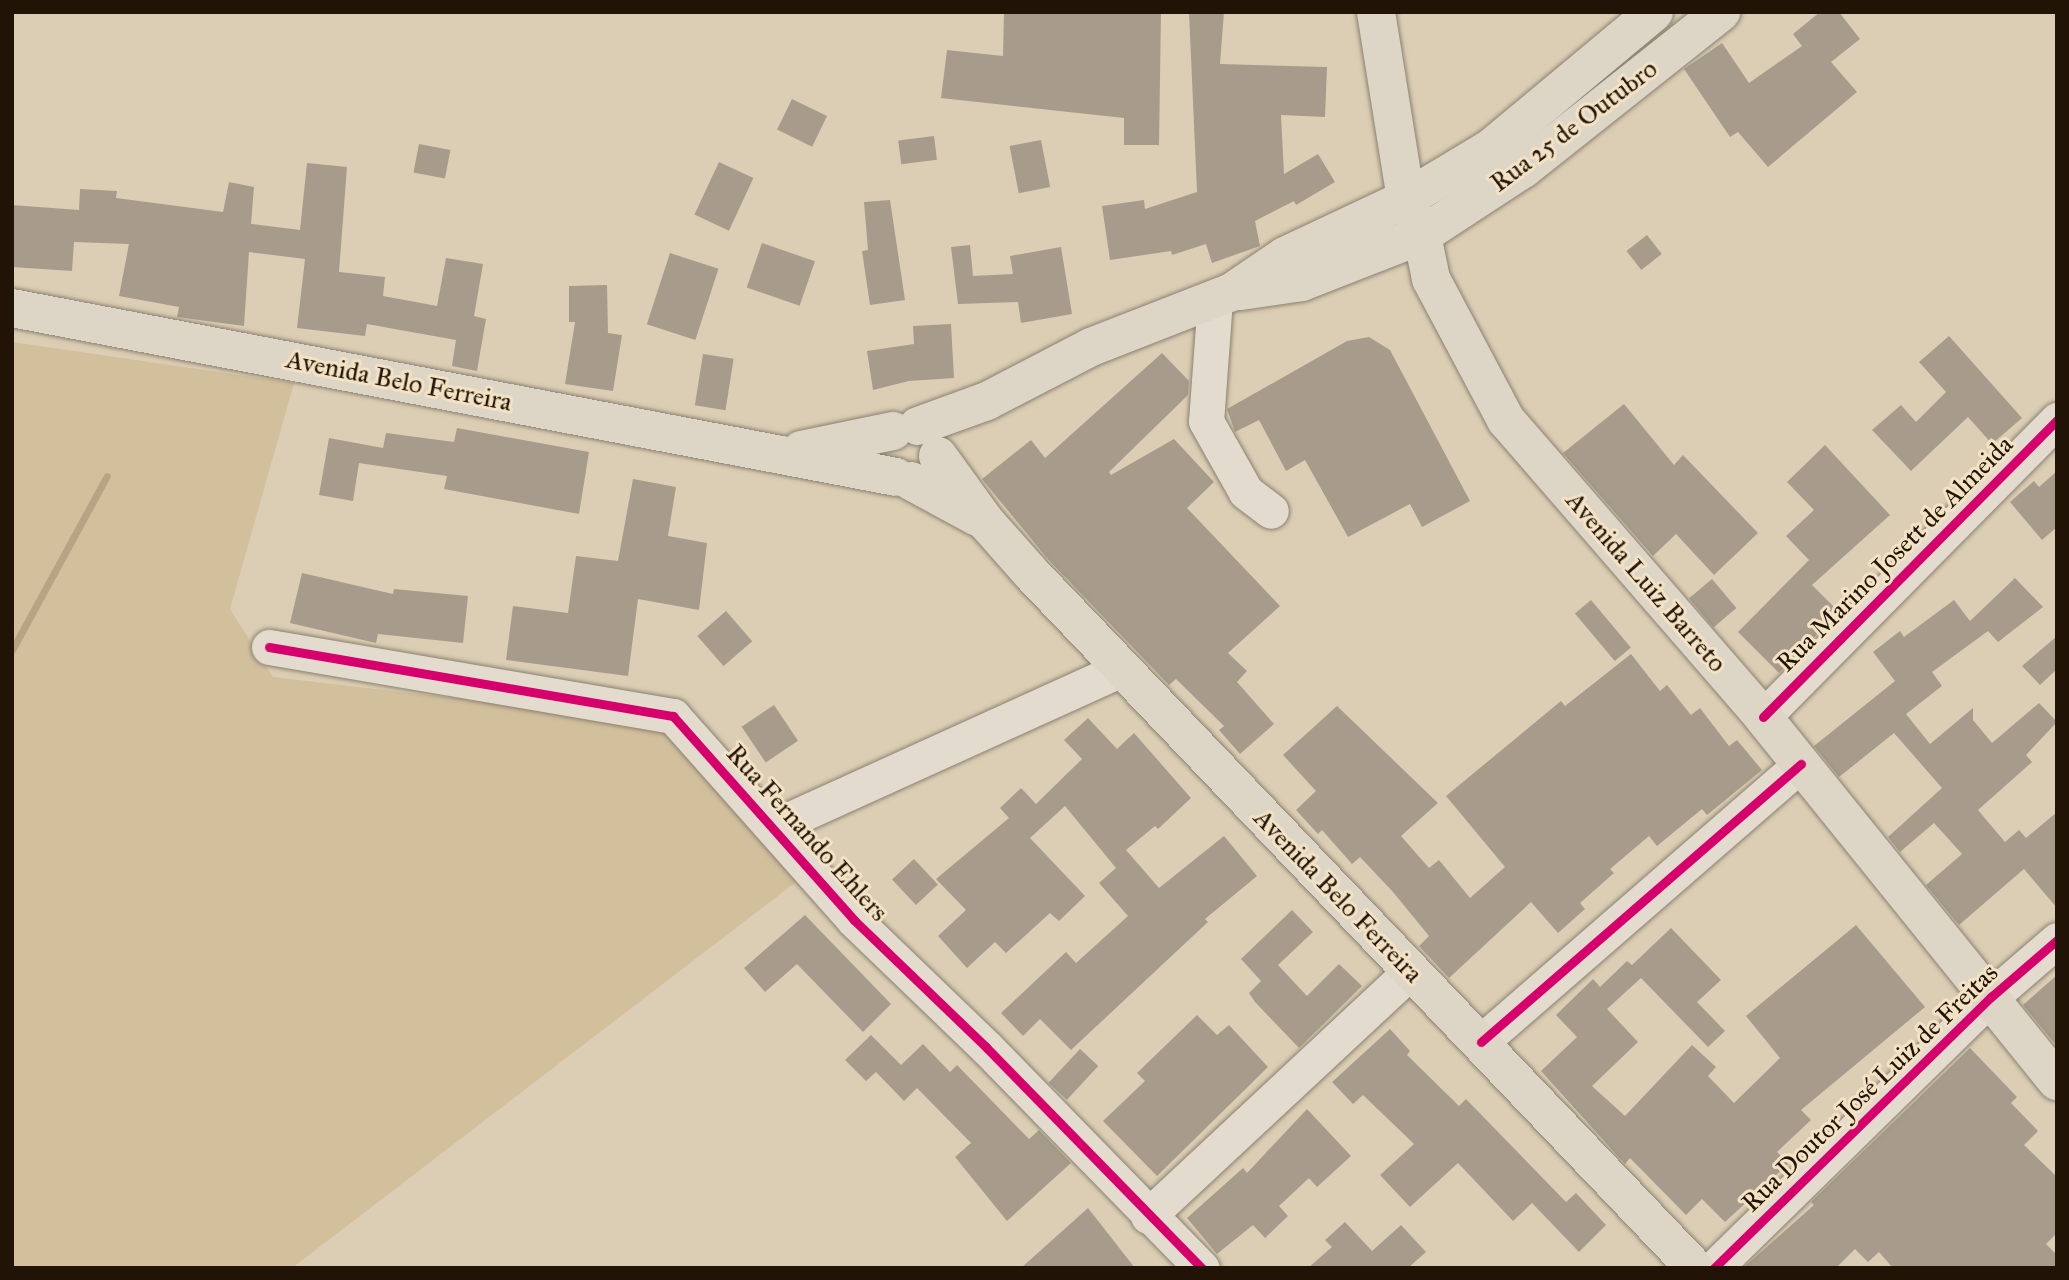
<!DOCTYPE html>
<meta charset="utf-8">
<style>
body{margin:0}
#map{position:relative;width:2069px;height:1280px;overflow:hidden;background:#dcceb4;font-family:"IM FELL Great Primer",serif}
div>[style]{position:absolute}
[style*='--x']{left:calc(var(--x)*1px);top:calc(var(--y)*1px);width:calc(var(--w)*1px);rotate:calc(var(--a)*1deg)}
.green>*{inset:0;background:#d2bf9c}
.stream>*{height:7px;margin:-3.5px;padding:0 3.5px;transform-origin:3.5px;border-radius:3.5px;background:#b7a484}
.building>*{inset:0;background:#a79c8b;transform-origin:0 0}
.roads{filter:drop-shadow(0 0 2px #8b8171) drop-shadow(0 0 2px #8b8171)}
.minor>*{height:35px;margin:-17.5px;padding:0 17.5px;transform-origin:17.5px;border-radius:17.5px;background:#e3dcce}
.major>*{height:38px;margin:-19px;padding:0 19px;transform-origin:19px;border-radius:19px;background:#ddd6c7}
.cycleway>*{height:9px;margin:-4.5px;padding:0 4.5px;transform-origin:4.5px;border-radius:4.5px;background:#d6006c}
span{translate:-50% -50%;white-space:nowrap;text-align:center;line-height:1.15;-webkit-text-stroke:6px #f3e3c4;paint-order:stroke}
.street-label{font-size:26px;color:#221307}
.frame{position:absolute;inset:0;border:14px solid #221307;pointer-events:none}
</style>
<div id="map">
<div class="green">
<div style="clip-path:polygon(12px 342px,294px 383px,230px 609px,273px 677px,659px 722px,796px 882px,292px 1268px,12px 1268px)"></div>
</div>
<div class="stream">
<div style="--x:12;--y:650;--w:198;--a:-61.4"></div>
</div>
<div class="building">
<div style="clip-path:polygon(1004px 12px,1161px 12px,1159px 145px,1124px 145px,1124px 118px,941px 98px,947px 50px,1003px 56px)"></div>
<div style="clip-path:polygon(1189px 12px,1224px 12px,1220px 64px,1327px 67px,1325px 117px,1281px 115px,1284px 174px,1318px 154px,1335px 182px,1296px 205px,1294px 201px,1255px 221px,1260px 246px,1212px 263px,1206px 244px,1172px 255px,1171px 251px,1110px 260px,1102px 206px,1144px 200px,1145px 209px,1197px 192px)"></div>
<div style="clip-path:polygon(1820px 12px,1839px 12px,1860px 39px,1831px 62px,1857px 92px,1768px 167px,1738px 132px,1730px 137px,1684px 69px,1722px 43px,1749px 83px,1802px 46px,1793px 34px)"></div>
<div style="left:792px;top:99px;width:39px;height:34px;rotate:26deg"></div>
<div style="left:934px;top:136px;width:24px;height:36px;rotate:83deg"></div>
<div style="left:1041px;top:140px;width:48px;height:32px;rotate:79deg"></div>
<div style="left:419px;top:144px;width:32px;height:29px;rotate:11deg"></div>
<div style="left:719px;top:162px;width:38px;height:58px;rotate:25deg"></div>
<div style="clip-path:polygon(307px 163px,347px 167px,339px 272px,385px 277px,383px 296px,437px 306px,446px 258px,483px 264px,474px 316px,486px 319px,477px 371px,452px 366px,456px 340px,367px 324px,365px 336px,297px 328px,305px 259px,249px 252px,244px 326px,177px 317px,179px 307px,119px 296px,129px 244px,74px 242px,72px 271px,12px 267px,12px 205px,79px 210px,80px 189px,117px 191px,116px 198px,223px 212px,229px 182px,254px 187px,251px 224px,300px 230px)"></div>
<div style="clip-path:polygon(890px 200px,905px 300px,870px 305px,862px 251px,868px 250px,864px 202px)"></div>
<div style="left:1647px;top:235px;width:24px;height:26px;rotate:52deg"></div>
<div style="left:762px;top:243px;width:56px;height:47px;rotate:19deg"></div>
<div style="clip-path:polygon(970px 245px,973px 276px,1013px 274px,1010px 256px,1061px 247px,1072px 314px,1021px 323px,1018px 302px,958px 304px,951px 247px)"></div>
<div style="left:670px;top:253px;width:51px;height:75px;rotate:18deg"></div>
<div style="clip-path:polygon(607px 285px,608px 333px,622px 335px,613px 391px,565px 384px,575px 322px,569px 322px,569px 286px)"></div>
<div style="clip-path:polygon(951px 324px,954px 378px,909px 381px,873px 390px,867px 351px,914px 344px,913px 326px)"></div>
<div style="clip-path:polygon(1949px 336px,2022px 418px,1992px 444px,1968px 417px,1911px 471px,1872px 430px,1901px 405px,1916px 422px,1946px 392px,1919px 362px)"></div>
<div style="clip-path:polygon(1369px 337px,1390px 350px,1470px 501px,1422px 527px,1410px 504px,1348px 537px,1305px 460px,1286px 471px,1259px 420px,1235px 432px,1227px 409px,1347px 341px)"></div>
<div style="clip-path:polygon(1162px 353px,1189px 381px,1188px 395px,1109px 472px,1111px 475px,1174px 439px,1214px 482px,1187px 508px,1280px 606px,1228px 653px,1247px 671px,1237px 682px,1274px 724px,1240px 754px,1219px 730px,1224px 726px,1176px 679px,1169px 685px,1047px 558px,982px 479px,1031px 440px,1045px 458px)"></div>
<div style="left:703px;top:354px;width:31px;height:52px;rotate:9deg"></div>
<div style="clip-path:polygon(1624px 404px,1674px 465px,1683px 455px,1758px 533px,1714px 575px,1676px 534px,1653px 556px,1563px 453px)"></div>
<div style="clip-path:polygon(457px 428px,589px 452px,579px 514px,444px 489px,447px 476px,359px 463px,353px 501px,319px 495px,329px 438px,383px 448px,386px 433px,454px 442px)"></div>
<div style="clip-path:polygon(1825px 445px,1890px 515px,1812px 585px,1839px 612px,1779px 673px,1738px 632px,1809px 560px,1786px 536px,1814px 510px,1787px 482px)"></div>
<div style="clip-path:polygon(2057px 471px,2057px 527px,2042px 540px,2010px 502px,2034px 481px,2039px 487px)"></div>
<div style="clip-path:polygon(633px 479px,676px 487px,668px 536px,707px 543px,699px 610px,638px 599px,628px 676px,506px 660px,513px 606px,568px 613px,576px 556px,618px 561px)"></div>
<div style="clip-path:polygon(302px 573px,393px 594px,394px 589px,468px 596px,463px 643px,378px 634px,376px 643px,290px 623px)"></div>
<div style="clip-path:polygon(2015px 578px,2043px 607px,1998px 642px,1988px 631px,1932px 672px,1942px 686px,1906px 714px,1930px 744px,1973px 708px,1973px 720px,1992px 743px,2039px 703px,2057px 722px,2026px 755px,2032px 762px,1978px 810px,2005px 842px,2019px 830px,2026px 838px,2057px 812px,2057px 908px,2024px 869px,1959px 925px,1926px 885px,1962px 854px,1934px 823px,1900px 852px,1888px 837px,1942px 788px,1894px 733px,1839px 777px,1814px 746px,1895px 681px,1873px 652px,1900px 631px,1904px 637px,1954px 600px,1970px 621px)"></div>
<div style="left:1712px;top:579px;width:38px;height:30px;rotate:50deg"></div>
<div style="left:1591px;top:600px;width:62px;height:21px;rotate:50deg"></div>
<div style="left:726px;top:611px;width:40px;height:38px;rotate:49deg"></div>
<div style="clip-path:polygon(2057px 636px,2057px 669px,2040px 685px,2022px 666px)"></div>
<div style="clip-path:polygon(1631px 654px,1660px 691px,1667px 685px,1691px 715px,1700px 708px,1729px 746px,1737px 740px,1762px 770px,1707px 815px,1702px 809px,1657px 846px,1649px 836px,1610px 869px,1614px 873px,1580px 903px,1585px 909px,1558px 933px,1531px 902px,1449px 978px,1419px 946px,1429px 936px,1393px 892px,1360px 857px,1352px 864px,1322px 830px,1318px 834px,1296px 810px,1316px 791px,1283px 755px,1337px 706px,1438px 803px,1401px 836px,1429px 868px,1439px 860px,1470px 898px,1505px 867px,1446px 796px,1561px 701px,1565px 706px)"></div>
<div style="left:774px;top:705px;width:43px;height:39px;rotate:56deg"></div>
<div style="clip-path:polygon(1088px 718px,1117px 749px,1134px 733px,1191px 798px,1158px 829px,1155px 826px,1126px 850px,1159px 888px,1224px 836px,1257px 876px,1205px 919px,1208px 922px,1071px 1050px,1040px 1019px,1023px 1036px,1001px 1013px,1066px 952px,1076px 963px,1128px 916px,1099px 883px,1116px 868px,1065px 806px,1030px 838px,1085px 896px,1059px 921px,1050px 913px,1006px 953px,995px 942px,967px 968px,938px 936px,966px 910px,936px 879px,1009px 818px,1000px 808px,1021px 788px,1036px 804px,1082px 759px,1064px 740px)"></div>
<div style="left:914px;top:859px;width:35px;height:30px;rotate:47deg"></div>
<div style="clip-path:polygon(1292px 910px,1313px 932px,1278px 965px,1307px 996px,1339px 964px,1362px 986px,1299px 1048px,1255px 1002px,1249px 993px,1261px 981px,1241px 959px)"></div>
<div style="clip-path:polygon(805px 915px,891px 1004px,863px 1032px,797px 964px,765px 992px,744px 968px)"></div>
<div style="clip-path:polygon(1856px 925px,1925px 1007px,1801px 1110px,1811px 1120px,1777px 1152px,1788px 1164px,1725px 1222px,1702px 1199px,1686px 1215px,1630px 1158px,1625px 1164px,1541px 1071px,1577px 1037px,1556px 1015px,1593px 979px,1600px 987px,1627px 961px,1632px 965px,1671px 928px,1721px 980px,1697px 1002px,1725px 1031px,1708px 1047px,1641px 978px,1607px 1009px,1638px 1042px,1592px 1086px,1625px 1116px,1692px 1045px,1716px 1067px,1708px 1076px,1734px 1103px,1780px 1058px,1746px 1016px)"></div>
<div style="clip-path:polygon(2057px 975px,2057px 1046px,2023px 1005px)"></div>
<div style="clip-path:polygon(1197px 1015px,1217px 1035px,1229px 1025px,1268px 1067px,1157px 1176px,1103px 1121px,1145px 1081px,1137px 1073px)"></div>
<div style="clip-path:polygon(1390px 1029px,1410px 1051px,1407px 1055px,1459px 1106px,1466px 1099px,1566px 1202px,1576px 1193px,1606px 1225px,1579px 1252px,1532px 1203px,1513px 1221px,1458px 1163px,1410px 1207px,1380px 1175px,1414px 1144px,1363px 1095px,1353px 1104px,1332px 1082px)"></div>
<div style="clip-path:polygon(871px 1035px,901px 1065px,923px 1044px,950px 1072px,957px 1065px,1029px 1139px,1039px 1130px,1071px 1163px,1007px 1221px,955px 1157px,971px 1143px,917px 1088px,904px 1101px,876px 1072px,866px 1081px,845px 1060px)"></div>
<div style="clip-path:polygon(1970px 1048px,2017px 1097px,2011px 1103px,2038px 1131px,2024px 1145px,2057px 1177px,2057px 1233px,2046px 1244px,2057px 1255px,2057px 1268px,1893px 1268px,1879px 1252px,1868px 1262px,1855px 1249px,1836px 1268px,1743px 1268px,1814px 1205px,1811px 1202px)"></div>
<div style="left:1080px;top:1049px;width:25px;height:46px;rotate:43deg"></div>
<div style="clip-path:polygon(1307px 1109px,1351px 1156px,1317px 1187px,1309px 1178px,1279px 1206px,1288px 1216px,1265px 1238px,1253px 1225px,1217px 1254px,1187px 1218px,1243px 1168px,1247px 1173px)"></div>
<div style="clip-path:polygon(1088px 1208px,1135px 1268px,1021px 1268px)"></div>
<div style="clip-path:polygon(1345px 1222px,1372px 1251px,1401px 1225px,1426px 1252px,1408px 1268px,1308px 1268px,1332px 1247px,1325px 1240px)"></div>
</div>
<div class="roads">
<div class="minor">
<div style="--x:1215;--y:299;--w:122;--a:94.2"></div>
<div style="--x:1206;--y:421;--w:81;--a:60.6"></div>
<div style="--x:1246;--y:492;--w:31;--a:37"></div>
<div style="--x:269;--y:647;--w:410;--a:9.7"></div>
<div style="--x:673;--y:716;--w:273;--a:48.4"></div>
<div style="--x:854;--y:920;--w:183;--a:43.9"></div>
<div style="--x:986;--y:1047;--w:309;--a:45.7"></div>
<div style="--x:1763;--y:717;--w:418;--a:-45.3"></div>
<div style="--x:773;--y:827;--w:382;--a:-24.4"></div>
<div style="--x:1481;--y:1042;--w:424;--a:-41"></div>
<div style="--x:1148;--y:1216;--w:358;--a:-43"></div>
<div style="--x:1714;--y:1268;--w:388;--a:-44.4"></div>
<div style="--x:1991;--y:997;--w:87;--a:-40.8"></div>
</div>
<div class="major">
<div style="--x:1376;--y:12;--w:189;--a:80.9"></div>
<div style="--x:1406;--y:199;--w:39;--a:66"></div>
<div style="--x:1422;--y:235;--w:45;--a:78.4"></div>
<div style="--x:1431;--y:279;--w:160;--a:62"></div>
<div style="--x:1506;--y:420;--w:393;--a:49.1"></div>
<div style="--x:1763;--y:717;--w:468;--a:51.1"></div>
<div style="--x:1241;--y:291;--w:62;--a:-8.4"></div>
<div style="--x:1302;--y:282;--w:129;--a:-21.4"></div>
<div style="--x:1422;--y:235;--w:121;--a:-33.2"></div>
<div style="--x:1523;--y:169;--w:253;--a:-38.4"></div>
<div style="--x:12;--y:308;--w:900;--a:10.82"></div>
<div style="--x:918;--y:426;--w:73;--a:-19.9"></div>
<div style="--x:987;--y:401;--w:117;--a:-27.4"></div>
<div style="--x:1091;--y:347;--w:151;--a:-21.3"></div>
<div style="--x:1232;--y:292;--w:64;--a:-34.2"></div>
<div style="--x:1285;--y:256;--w:134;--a:-25.2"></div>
<div style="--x:1406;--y:199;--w:99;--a:-31"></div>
<div style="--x:1491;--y:148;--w:212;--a:-39.8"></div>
<div style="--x:801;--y:450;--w:94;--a:-11.7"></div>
<div style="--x:938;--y:456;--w:80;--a:54.1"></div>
<div style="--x:985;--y:521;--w:69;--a:48.5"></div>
<div style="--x:1031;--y:573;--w:961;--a:46.31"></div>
<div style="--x:911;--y:481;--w:75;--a:28.6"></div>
</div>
</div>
<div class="cycleway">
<div style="--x:269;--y:647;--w:410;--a:9.7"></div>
<div style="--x:673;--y:716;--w:273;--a:48.4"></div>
<div style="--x:854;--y:920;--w:183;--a:43.9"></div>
<div style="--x:986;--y:1047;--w:309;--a:45.7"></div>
<div style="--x:1763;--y:717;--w:418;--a:-45.3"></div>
<div style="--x:1481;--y:1042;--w:424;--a:-41"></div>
<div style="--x:1714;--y:1268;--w:388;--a:-44.4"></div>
<div style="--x:1991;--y:997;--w:87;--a:-40.8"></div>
</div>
<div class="street-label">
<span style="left:1574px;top:126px;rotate:-37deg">Rua 25 de Outubro</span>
<span style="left:399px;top:381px;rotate:11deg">Avenida Belo Ferreira</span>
<span style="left:1895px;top:554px;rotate:-45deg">Rua Marino Josett de Almeida</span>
<span style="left:1646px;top:582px;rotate:49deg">Avenida Luiz Barreto</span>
<span style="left:807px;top:833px;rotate:48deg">Rua Fernando Ehlers</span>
<span style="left:1338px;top:896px;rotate:46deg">Avenida Belo Ferreira</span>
<span style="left:1870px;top:1088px;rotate:-44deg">Rua Doutor José Luiz de Freitas</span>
</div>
<div class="frame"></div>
</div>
